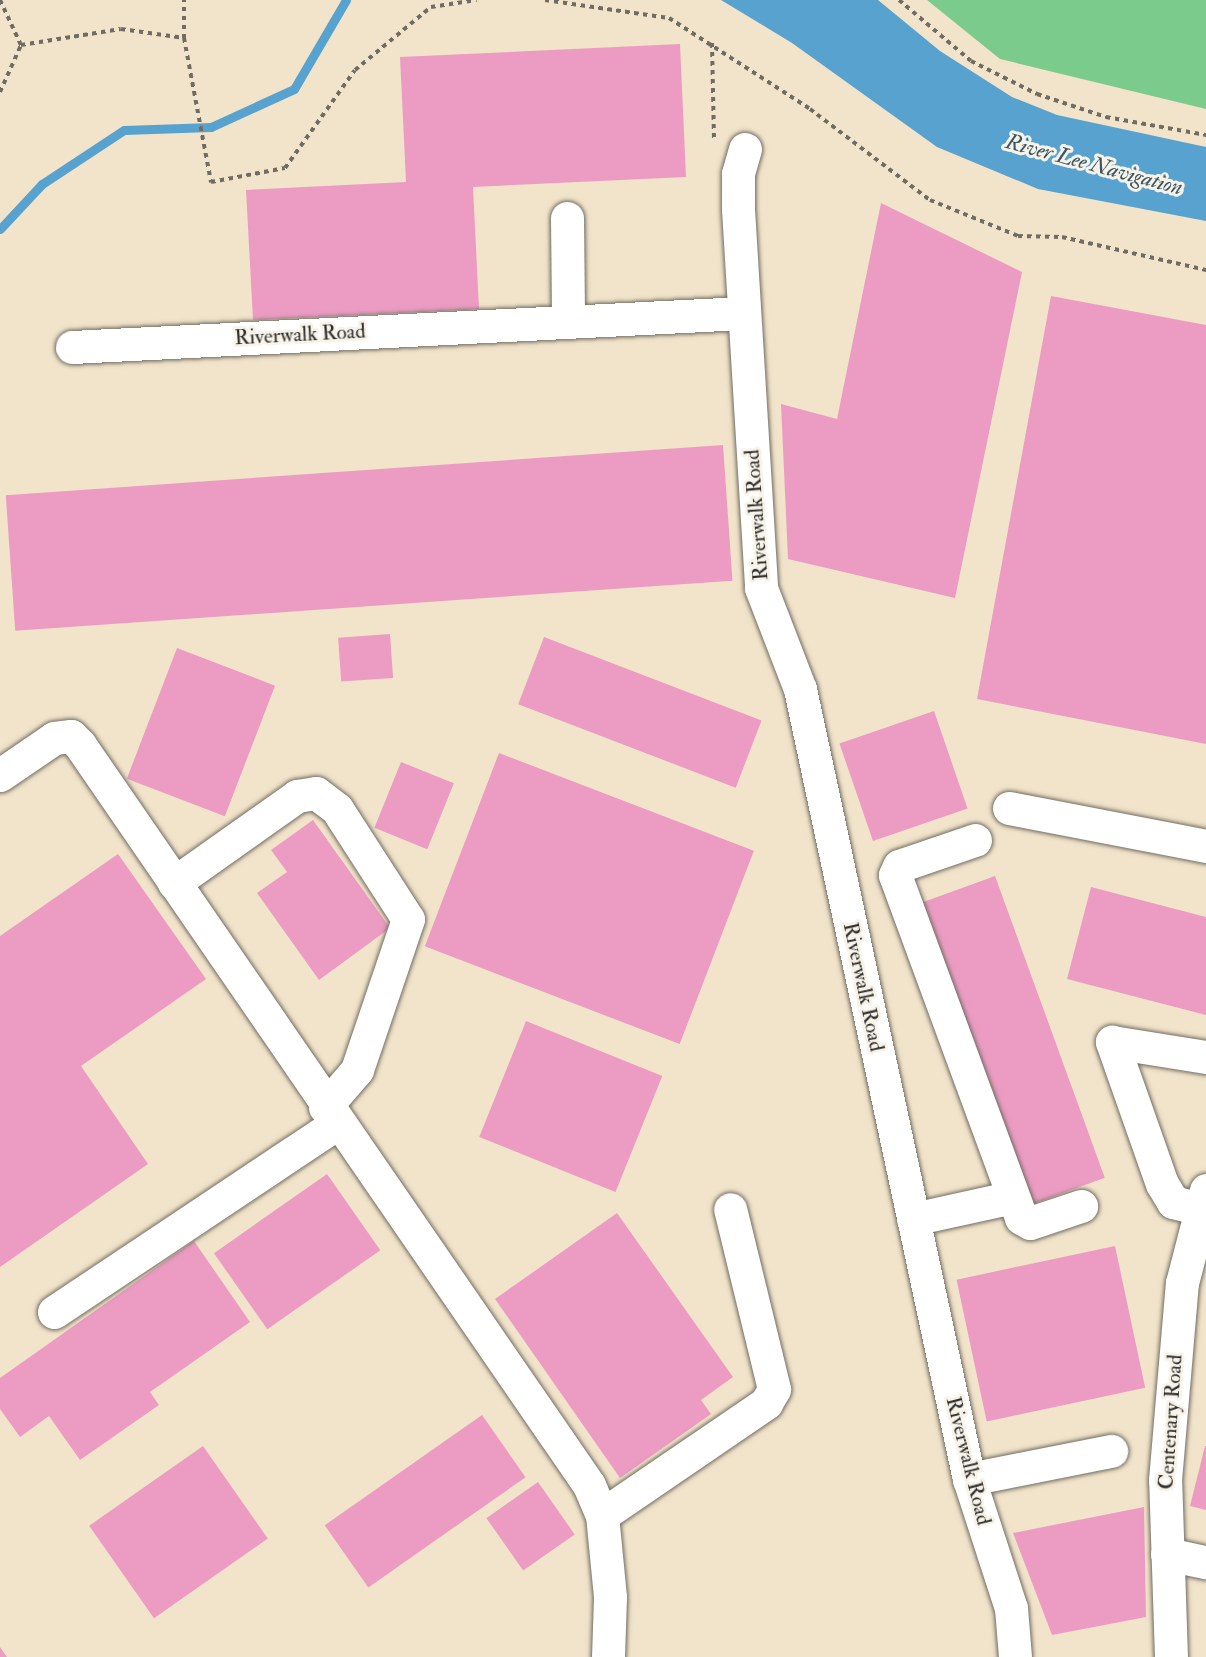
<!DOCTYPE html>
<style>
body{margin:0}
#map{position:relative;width:1206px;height:1657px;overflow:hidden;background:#f2e4ca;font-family:"IM FELL Double Pica",serif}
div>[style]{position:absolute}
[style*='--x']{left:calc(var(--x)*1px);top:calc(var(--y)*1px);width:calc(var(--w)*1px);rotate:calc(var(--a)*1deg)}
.green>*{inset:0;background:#7acb8c}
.water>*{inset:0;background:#57a2cf}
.stream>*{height:9px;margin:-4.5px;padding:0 4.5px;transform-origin:4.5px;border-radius:4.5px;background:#57a2cf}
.building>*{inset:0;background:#ec9cc2;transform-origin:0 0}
.path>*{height:4px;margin-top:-2px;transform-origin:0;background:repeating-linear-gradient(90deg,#716c63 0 4.5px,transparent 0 9px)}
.roads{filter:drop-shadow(0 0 2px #716c63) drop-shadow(0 0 2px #716c63)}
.minor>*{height:33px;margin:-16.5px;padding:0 16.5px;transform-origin:16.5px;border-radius:16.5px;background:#fff}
span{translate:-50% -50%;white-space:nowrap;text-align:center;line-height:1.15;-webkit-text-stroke:6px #f7f3e8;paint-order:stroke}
.street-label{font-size:21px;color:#2b2b2b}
.water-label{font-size:22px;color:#3a5564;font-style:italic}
</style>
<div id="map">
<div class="green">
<div style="clip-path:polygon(927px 0,1206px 0,1206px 109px,1000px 59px)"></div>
</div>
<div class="water">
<div style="clip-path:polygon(721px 0,878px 0,940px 51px,1012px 97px,1057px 115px,1206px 147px,1206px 221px,1038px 189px,937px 147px,792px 43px)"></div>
</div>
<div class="stream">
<div style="--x:0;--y:229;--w:62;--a:-47"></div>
<div style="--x:42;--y:184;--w:98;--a:-33.4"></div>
<div style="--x:124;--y:130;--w:87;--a:-2"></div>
<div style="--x:211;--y:127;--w:91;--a:-24.6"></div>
<div style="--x:294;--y:89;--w:103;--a:-59.7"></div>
</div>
<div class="building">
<div style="clip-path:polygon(680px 44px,686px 177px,473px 187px,479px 309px,253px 320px,246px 190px,406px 182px,400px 57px)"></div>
<div style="clip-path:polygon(881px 203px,1022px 272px,955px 598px,788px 559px,781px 404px,837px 419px)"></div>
<div style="clip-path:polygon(1051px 296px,1206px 325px,1206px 744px,977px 699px)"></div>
<div style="left:723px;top:445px;width:136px;height:719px;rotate:86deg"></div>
<div style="left:390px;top:634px;width:44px;height:52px;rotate:86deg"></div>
<div style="left:544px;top:637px;width:233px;height:72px;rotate:21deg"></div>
<div style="left:177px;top:648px;width:105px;height:140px;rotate:21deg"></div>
<div style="left:934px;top:711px;width:103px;height:100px;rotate:71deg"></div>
<div style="left:499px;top:753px;width:273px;height:207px;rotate:21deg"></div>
<div style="left:401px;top:762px;width:57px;height:71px;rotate:22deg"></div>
<div style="clip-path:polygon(313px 820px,390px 928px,319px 980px,257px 893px,287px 872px,271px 850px)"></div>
<div style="clip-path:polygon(118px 854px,206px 979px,81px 1066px,148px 1164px,0 1267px,0 936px)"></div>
<div style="left:995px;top:876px;width:321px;height:79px;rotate:70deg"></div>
<div style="clip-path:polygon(1091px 887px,1206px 917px,1206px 1015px,1067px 979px)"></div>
<div style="left:526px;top:1021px;width:147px;height:125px;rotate:22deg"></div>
<div style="left:327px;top:1174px;width:93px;height:138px;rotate:55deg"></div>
<div style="clip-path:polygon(617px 1213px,733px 1377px,701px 1400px,711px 1414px,620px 1478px,495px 1299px)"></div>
<div style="clip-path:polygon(194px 1241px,250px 1322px,150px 1392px,159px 1405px,80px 1460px,49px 1416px,20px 1437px,0 1409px,0 1378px)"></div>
<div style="left:1115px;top:1246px;width:145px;height:162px;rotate:78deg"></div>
<div style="left:482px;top:1415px;width:76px;height:192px;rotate:55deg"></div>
<div style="left:203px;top:1446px;width:113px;height:139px;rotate:55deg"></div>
<div style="clip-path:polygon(1205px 1446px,1206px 1446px,1206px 1510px,1190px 1506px)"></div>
<div style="left:538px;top:1482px;width:64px;height:63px;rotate:55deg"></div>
<div style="clip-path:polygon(1144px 1507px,1146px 1617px,1052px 1635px,1013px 1533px)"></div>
<div style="clip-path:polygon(0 1647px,7px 1657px,0 1657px)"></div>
</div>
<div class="path">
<div style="--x:0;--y:0;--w:50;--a:65"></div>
<div style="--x:545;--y:0;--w:125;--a:8.3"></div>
<div style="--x:669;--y:18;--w:168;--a:32.8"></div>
<div style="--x:810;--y:109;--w:151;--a:37.2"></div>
<div style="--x:930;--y:200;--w:95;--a:22.2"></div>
<div style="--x:1018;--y:236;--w:44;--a:1.3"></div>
<div style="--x:1062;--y:237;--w:148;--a:12.9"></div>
<div style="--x:899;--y:0;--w:94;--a:40.3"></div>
<div style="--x:971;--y:61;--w:74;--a:26.6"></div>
<div style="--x:1037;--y:94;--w:73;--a:18.4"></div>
<div style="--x:1106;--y:117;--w:102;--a:10.2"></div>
<div style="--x:184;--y:38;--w:147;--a:79.4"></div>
<div style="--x:211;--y:182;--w:75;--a:-10.7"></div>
<div style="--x:285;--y:168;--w:120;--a:-54.5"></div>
<div style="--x:355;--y:70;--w:99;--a:-39.7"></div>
<div style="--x:431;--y:7;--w:46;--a:-8.8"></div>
<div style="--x:712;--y:43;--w:96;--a:88.8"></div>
<div style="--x:0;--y:92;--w:51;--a:-65.9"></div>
<div style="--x:21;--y:45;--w:101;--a:-9.1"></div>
<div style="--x:121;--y:29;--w:64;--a:8.1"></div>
<div style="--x:184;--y:38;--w:38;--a:-90"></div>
</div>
<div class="roads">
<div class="minor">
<div style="--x:745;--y:149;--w:26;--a:106"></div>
<div style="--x:738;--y:174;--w:35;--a:90"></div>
<div style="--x:738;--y:209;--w:380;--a:86.5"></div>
<div style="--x:761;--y:588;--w:108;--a:68.9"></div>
<div style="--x:800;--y:689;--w:808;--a:77.93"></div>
<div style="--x:969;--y:1479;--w:136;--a:72"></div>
<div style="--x:1011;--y:1608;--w:49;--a:85.3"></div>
<div style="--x:567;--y:218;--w:104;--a:89.4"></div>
<div style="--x:72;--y:347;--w:673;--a:-2.9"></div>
<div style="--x:0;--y:775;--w:65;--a:-34.4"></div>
<div style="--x:54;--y:738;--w:17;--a:-7"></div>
<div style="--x:71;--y:736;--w:13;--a:45"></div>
<div style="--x:80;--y:745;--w:898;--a:55.48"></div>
<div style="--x:589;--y:1485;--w:33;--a:67"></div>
<div style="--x:602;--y:1515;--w:82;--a:84.4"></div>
<div style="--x:610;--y:1597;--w:60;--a:91.9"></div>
<div style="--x:1009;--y:808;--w:201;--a:10.9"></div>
<div style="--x:975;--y:840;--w:80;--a:161.1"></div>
<div style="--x:899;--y:866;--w:10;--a:114"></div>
<div style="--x:895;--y:875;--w:365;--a:69.8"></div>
<div style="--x:1021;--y:1218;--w:10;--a:29"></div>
<div style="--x:1030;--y:1223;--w:54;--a:-18.4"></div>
<div style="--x:174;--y:883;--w:151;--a:-35.3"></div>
<div style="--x:297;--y:796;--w:19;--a:-9"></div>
<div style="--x:316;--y:793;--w:26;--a:37"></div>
<div style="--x:337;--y:809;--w:131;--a:57.2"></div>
<div style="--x:408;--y:919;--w:159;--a:108.7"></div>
<div style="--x:357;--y:1070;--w:49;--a:130.9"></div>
<div style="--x:1201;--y:1209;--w:29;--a:-166"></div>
<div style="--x:1173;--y:1202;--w:21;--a:-121"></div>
<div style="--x:1162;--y:1184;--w:151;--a:-109.4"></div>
<div style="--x:1112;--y:1042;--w:95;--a:9.1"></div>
<div style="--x:913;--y:1219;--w:102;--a:-12.4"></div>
<div style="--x:54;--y:1312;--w:340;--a:-33.7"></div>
<div style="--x:969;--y:1479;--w:145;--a:-11.2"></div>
<div style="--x:602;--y:1515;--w:199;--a:-34.3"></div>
<div style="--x:766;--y:1403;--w:16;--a:-60"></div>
<div style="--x:774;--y:1389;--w:185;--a:-103.7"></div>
<div style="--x:1167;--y:1554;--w:40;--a:12"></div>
<div style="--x:1171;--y:1657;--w:177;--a:-91.9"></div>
<div style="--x:1165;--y:1480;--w:198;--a:-85.1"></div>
<div style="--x:1182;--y:1283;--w:96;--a:-75.5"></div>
</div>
</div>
<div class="street-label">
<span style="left:300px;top:335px;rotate:-3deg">Riverwalk Road</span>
<span style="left:757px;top:515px;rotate:-94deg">Riverwalk Road</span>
<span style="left:863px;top:987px;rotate:78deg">Riverwalk Road</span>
<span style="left:1171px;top:1422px;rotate:-86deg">Centenary Road</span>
<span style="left:968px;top:1461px;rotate:76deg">Riverwalk Road</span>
</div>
<div class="water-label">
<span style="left:1094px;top:165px;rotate:15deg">River Lee Navigation</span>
</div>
</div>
